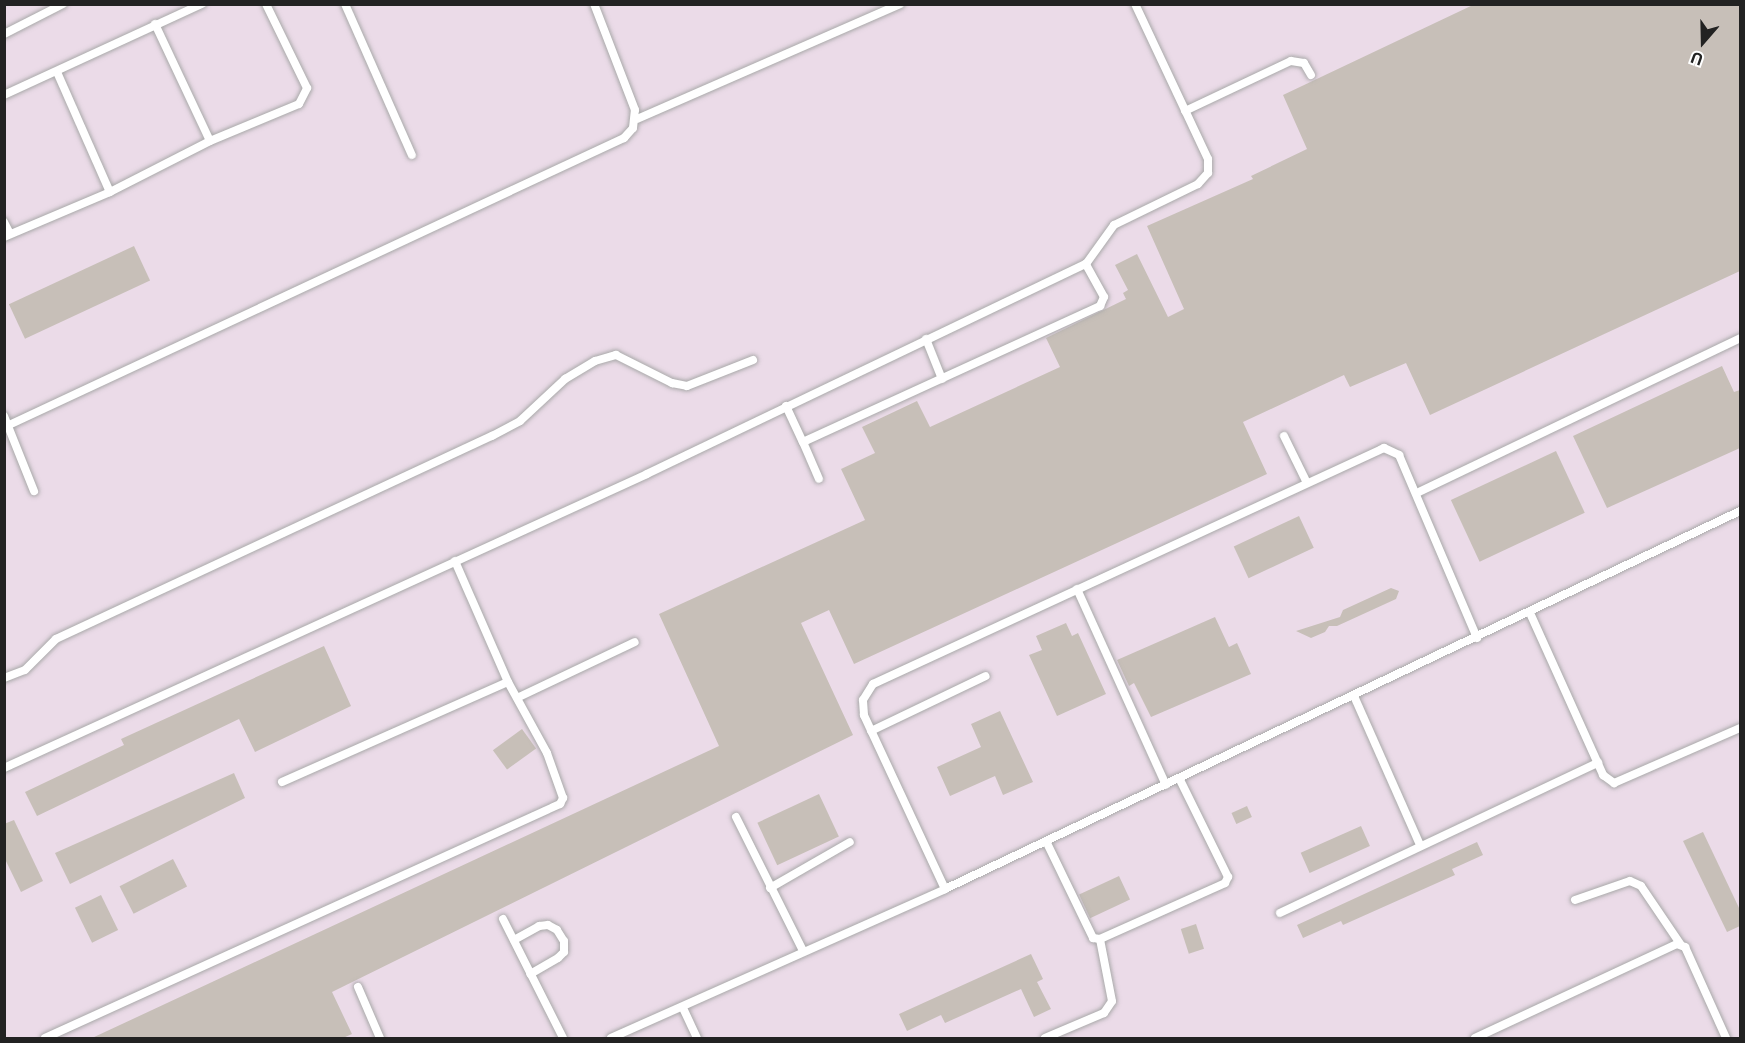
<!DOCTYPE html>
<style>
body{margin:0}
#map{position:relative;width:1745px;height:1043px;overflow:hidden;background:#f2efe9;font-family:"Noto Sans",sans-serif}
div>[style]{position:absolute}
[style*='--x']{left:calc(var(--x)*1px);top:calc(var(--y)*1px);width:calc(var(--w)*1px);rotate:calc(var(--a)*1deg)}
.industrial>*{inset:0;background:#ebdbe8;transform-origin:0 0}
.building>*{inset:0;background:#c7bfb8;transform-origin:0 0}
.roads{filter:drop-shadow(0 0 2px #a9a9a9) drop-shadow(0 0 2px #a9a9a9)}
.service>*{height:8px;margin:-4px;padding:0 4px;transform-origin:4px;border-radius:4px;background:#fff}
span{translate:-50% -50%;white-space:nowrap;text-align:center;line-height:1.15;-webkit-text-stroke:4.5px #fff;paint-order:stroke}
.frame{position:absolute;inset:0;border:6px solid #222;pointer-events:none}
.north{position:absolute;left:1673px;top:12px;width:60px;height:60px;-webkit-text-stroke:4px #fff;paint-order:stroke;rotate:200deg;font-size:16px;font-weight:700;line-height:24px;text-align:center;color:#222}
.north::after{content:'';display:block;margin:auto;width:21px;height:27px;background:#222;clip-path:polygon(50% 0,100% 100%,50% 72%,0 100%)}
</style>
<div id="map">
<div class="industrial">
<div style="left:5px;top:5px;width:1735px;height:1033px"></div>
</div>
<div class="building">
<div style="clip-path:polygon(1475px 4px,1740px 4px,1740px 271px,1430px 415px,1406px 363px,1350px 387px,1344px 375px,1243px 422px,1267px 474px,854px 664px,829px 610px,801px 623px,853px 735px,332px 992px,352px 1034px,343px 1038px,92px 1038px,719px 746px,659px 614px,865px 520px,841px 469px,875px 453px,862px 427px,917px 401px,930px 427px,1060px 367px,1046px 338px,1126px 299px,1123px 293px,1128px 290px,1115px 265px,1137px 254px,1168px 317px,1184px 309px,1147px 226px,1253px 179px,1251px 176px,1307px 149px,1283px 95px)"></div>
<div style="left:134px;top:246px;width:38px;height:138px;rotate:65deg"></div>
<div style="clip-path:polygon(1722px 366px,1734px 392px,1740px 390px,1740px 448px,1607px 508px,1573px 436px)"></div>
<div style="left:1556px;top:451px;width:68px;height:116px;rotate:65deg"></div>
<div style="left:1299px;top:516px;width:35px;height:72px;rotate:65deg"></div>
<div style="clip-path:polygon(1391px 588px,1399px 591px,1396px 599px,1337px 626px,1329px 626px,1325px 632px,1311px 638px,1296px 631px,1340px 617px,1343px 610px)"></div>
<div style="clip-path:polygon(1215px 617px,1229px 647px,1237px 643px,1251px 674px,1151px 717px,1134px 683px,1129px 686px,1117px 660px)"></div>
<div style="clip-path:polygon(1066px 623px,1072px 636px,1078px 633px,1106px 694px,1057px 716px,1029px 655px,1042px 650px,1036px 636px)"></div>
<div style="clip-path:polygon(324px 646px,351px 706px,255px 752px,239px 719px,37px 816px,25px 792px,124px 745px,121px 739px)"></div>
<div style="clip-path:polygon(1000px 711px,1033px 782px,1003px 795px,995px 776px,950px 796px,937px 767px,981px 747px,971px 724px)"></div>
<div style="left:522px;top:729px;width:24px;height:36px;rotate:54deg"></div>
<div style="clip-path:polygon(234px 773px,245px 798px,70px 884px,55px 853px)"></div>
<div style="left:819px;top:794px;width:47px;height:68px;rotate:65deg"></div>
<div style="left:1247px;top:806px;width:12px;height:17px;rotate:66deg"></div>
<div style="clip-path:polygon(14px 820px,43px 881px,21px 892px,4px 857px,4px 824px)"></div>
<div style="left:1361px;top:826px;width:22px;height:66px;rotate:66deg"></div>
<div style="clip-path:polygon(1703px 832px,1740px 910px,1740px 926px,1727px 932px,1683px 841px)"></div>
<div style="clip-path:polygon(1477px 842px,1483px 855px,1452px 869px,1455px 875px,1343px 925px,1341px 921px,1303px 938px,1297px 925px)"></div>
<div style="left:173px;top:859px;width:31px;height:60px;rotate:63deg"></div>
<div style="left:1119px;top:876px;width:26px;height:44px;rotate:65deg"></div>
<div style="left:101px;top:895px;width:39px;height:29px;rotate:64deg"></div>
<div style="left:1196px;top:924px;width:26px;height:16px;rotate:72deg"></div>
<div style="clip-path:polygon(1031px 954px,1043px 979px,1037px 982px,1051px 1009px,1034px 1017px,1021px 989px,945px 1023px,941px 1015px,907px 1031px,899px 1014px)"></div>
</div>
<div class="roads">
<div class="service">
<div style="--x:345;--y:4;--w:165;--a:66.1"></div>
<div style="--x:155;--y:24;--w:129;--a:64.8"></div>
<div style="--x:4;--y:34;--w:66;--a:-27"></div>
<div style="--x:57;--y:72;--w:131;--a:66.2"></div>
<div style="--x:4;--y:95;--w:218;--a:-24.7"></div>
<div style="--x:1185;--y:111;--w:117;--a:-25.3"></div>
<div style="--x:1291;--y:61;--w:13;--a:9"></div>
<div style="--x:1304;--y:63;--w:14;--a:60"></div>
<div style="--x:637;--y:119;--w:287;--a:-23.6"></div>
<div style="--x:4;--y:222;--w:13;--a:63"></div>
<div style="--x:4;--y:237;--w:115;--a:-23"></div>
<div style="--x:110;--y:192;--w:112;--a:-27"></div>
<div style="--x:210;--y:141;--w:96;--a:-22.6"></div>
<div style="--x:299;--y:104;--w:18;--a:-63"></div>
<div style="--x:307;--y:88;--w:93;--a:-116"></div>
<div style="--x:926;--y:339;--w:43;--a:68.2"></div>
<div style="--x:786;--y:406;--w:40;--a:65"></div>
<div style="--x:803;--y:442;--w:327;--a:-24.6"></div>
<div style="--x:1100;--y:306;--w:10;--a:-66"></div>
<div style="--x:1104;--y:297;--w:38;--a:-119"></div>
<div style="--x:4;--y:416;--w:81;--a:68.2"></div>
<div style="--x:9;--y:425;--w:679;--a:-25.02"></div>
<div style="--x:624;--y:138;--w:13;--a:-48"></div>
<div style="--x:633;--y:128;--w:18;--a:-84"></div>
<div style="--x:635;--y:110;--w:114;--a:-111.1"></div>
<div style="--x:1284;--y:436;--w:50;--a:63.9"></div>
<div style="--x:803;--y:442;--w:40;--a:66.6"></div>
<div style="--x:1417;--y:493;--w:358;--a:-25.6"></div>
<div style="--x:1077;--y:589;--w:215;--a:65.6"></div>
<div style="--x:1530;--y:613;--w:178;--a:65.7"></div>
<div style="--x:1603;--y:775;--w:14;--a:36"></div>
<div style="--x:1614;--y:783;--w:137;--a:-23.6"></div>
<div style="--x:4;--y:678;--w:22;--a:-21"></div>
<div style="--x:25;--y:670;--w:44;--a:-45"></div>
<div style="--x:56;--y:639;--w:481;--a:-25"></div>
<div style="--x:492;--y:436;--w:32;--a:-28"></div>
<div style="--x:520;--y:421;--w:62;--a:-43"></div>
<div style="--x:565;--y:379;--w:35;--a:-31"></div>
<div style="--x:595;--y:361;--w:22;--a:-16"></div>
<div style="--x:616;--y:355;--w:63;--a:26.6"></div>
<div style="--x:672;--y:383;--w:15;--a:11"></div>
<div style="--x:687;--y:386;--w:71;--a:-21.5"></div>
<div style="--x:1354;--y:696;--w:163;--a:66.1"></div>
<div style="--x:519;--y:697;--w:128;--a:-25.4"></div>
<div style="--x:871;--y:731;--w:127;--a:-25.6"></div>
<div style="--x:4;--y:768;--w:707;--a:-24.57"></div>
<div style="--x:647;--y:474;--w:487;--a:-25.6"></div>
<div style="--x:1086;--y:264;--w:48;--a:-54.3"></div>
<div style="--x:1114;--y:225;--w:93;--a:-26"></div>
<div style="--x:1198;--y:184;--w:15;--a:-48"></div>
<div style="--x:1208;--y:173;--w:14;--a:-90"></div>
<div style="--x:1208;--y:159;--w:171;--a:-115.2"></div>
<div style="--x:282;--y:782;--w:247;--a:-23.9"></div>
<div style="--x:736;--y:817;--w:150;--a:63.4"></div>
<div style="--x:1046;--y:841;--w:108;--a:64.1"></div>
<div style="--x:1093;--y:938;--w:7;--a:8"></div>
<div style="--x:1100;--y:939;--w:137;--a:-24.1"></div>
<div style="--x:1225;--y:883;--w:7;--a:-63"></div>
<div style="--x:1228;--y:877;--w:110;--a:-116.3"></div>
<div style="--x:770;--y:888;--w:92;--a:-29.9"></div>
<div style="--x:945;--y:889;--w:192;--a:-115"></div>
<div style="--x:864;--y:715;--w:15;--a:-94"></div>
<div style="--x:863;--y:700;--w:19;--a:-58"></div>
<div style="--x:873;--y:684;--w:563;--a:-24.79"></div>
<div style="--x:1384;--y:448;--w:17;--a:25"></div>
<div style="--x:1399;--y:455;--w:199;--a:66.9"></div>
<div style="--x:1575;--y:900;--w:58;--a:-19.1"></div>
<div style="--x:1630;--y:881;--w:12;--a:24"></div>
<div style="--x:1641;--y:886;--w:71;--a:55.9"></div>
<div style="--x:1280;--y:913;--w:352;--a:-25.3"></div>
<div style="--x:503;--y:919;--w:133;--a:63.2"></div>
<div style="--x:514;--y:940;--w:29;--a:-29"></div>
<div style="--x:539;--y:926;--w:9;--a:-6"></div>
<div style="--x:548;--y:925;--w:10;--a:29"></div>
<div style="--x:557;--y:930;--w:13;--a:58"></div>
<div style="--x:564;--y:941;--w:11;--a:90"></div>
<div style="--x:564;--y:952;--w:8;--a:135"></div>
<div style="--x:558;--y:958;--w:32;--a:150"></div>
<div style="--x:358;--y:987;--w:56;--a:66.7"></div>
<div style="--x:683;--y:1008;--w:33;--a:65"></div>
<div style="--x:45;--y:1038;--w:566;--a:-24.44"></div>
<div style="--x:560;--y:804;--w:7;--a:-63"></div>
<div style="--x:563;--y:798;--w:48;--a:-109.6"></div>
<div style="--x:547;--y:753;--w:81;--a:-118.8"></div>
<div style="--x:508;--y:682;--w:132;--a:-113.7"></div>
<div style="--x:611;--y:1038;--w:366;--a:-24"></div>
<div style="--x:945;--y:889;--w:880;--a:-25.43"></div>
<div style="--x:1045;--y:1038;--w:64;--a:-23"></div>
<div style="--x:1104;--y:1013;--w:14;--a:-56"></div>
<div style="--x:1112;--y:1001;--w:63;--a:-101"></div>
<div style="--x:1475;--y:1038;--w:223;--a:-25"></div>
<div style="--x:1677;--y:944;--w:9;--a:21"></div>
<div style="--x:1685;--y:947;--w:100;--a:65.7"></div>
</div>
</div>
<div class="frame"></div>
<div class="north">U</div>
</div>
